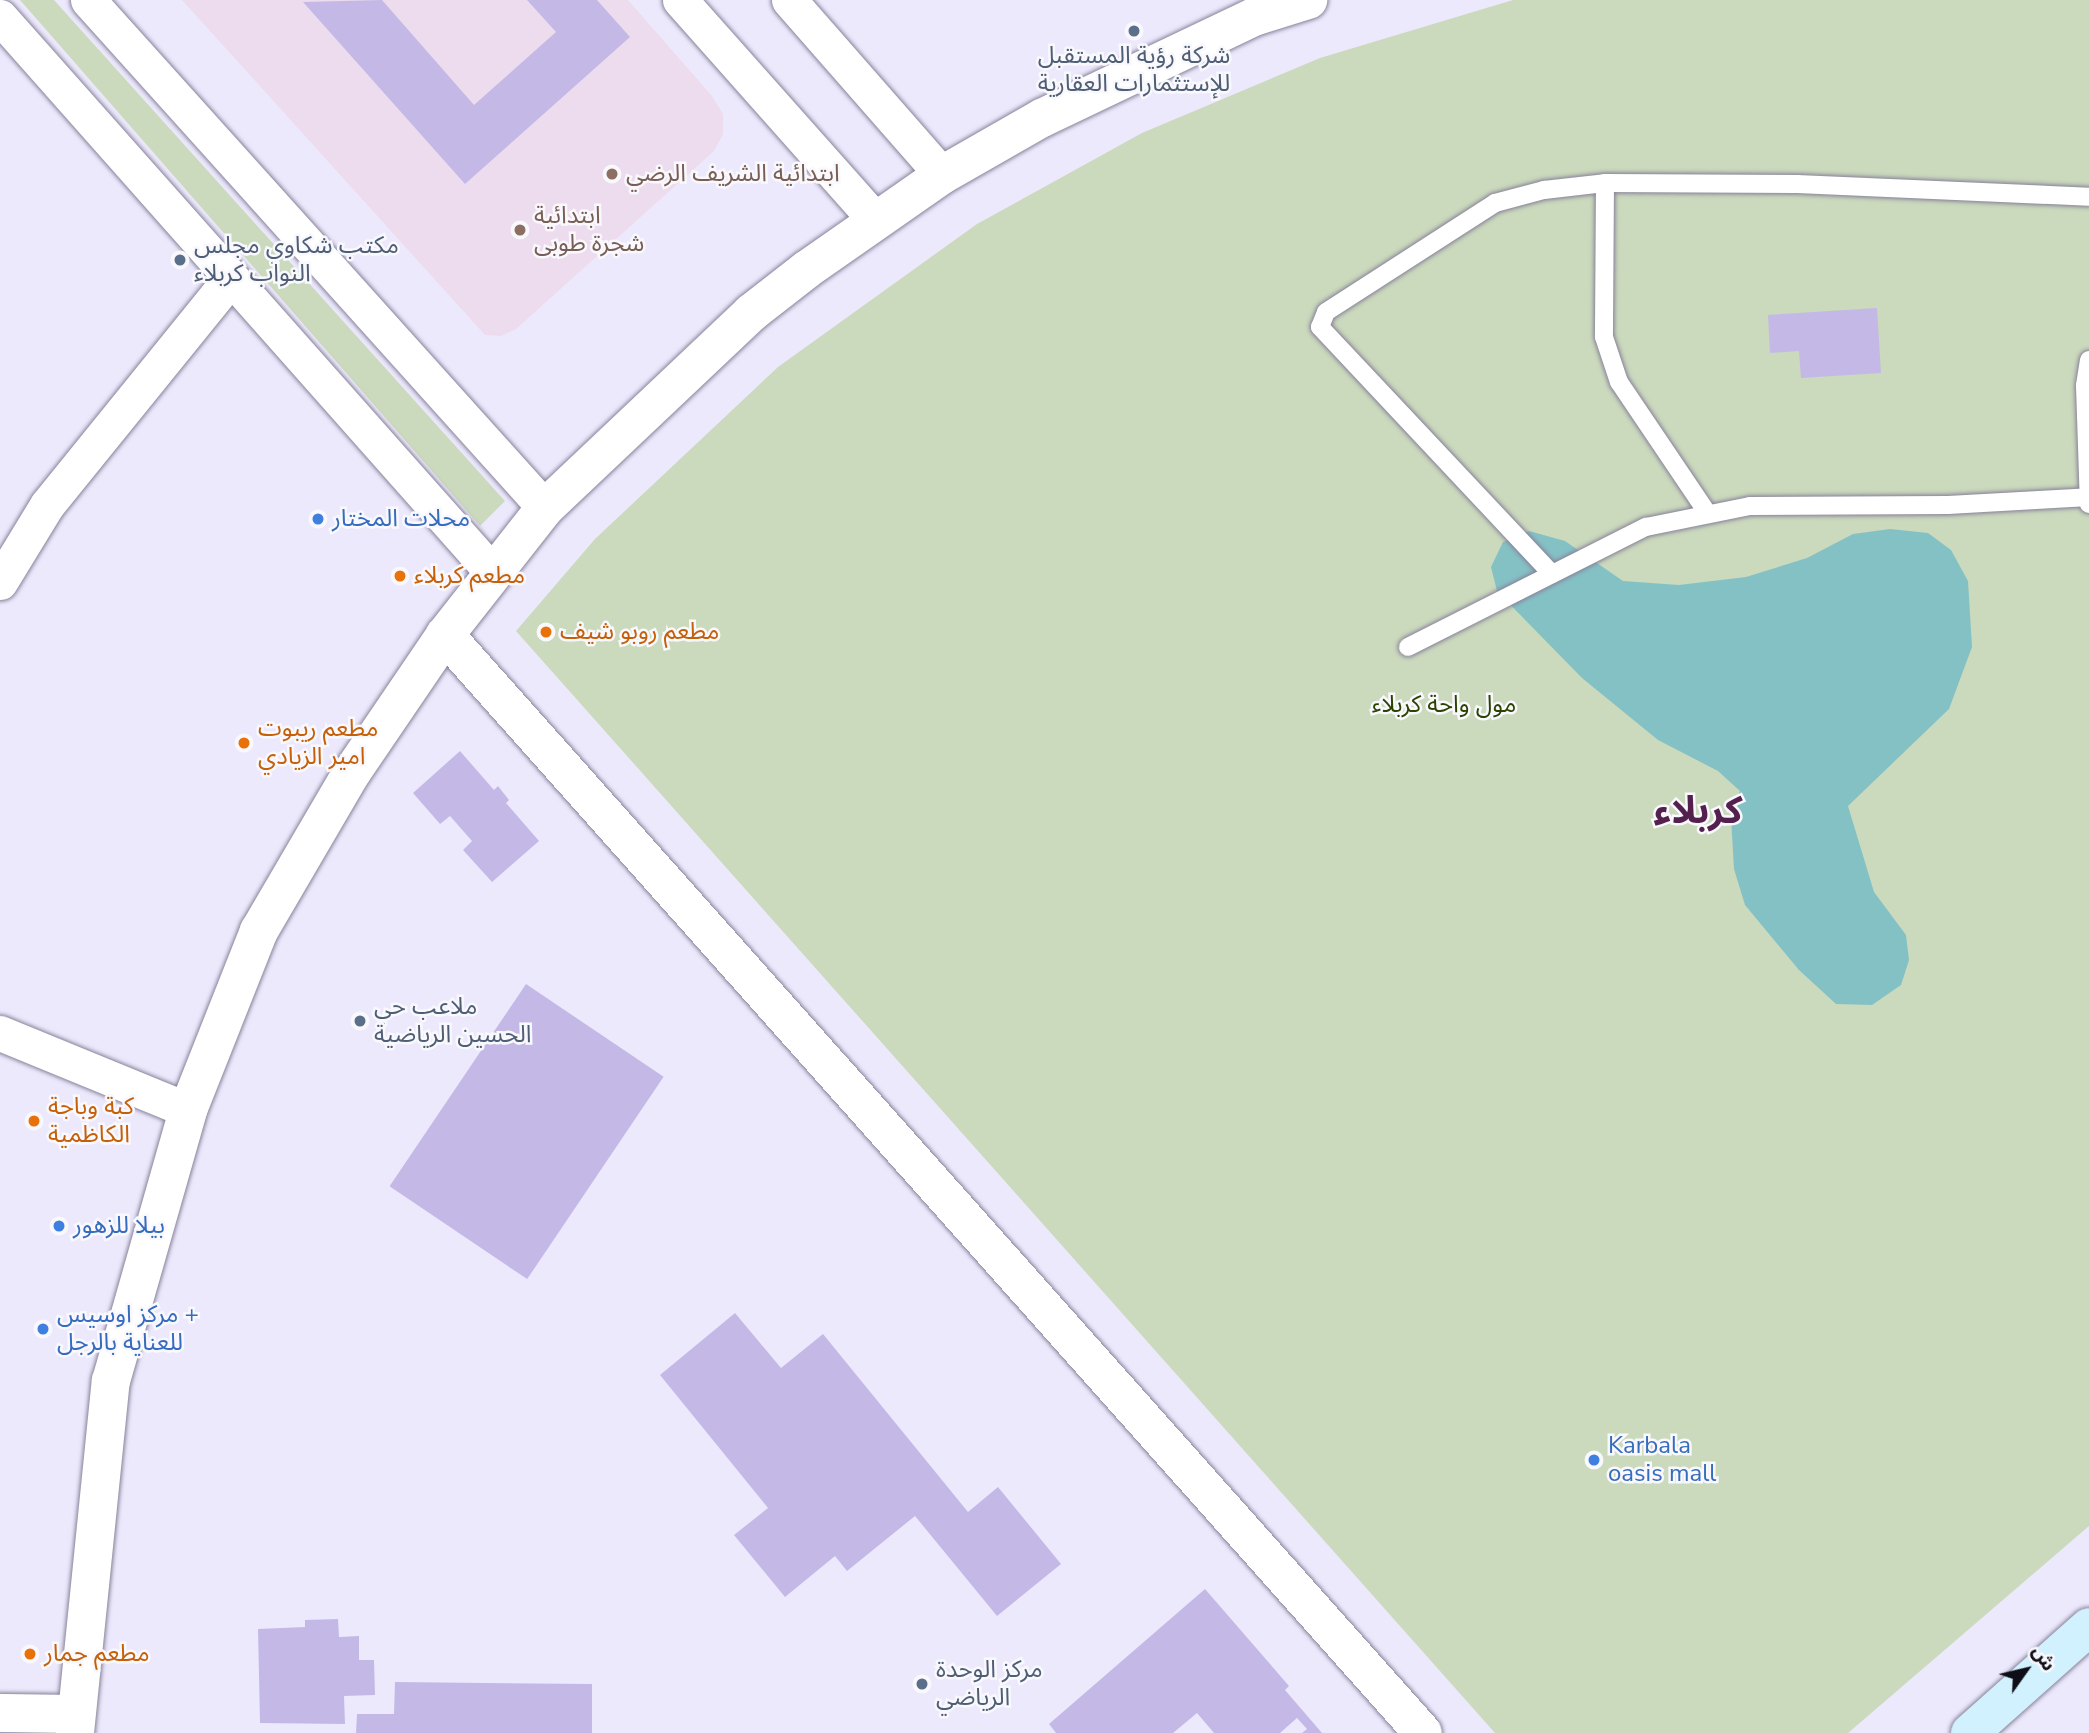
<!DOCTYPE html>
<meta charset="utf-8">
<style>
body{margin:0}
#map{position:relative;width:2089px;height:1733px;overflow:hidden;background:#ede9fd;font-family:"Nunito Sans","Noto Sans Arabic",sans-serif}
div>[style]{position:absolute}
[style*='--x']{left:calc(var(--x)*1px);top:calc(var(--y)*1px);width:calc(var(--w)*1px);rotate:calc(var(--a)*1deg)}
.education>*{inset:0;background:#ecdcee}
.green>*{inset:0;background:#cbd9bd}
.water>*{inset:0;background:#84c1c5}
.building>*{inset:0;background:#c4b9e6;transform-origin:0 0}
.roads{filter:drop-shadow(0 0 2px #878299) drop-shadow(0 0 2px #878299)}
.service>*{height:18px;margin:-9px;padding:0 9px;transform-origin:9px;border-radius:9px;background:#fff}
.minor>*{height:35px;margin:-17.5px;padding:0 17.5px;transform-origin:17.5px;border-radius:17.5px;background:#fff}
.tertiary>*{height:38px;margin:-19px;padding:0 19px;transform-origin:19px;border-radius:19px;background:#fff}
.secondary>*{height:38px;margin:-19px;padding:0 19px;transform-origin:19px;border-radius:19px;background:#d1f1fe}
.dots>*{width:19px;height:19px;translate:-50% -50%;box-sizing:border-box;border:4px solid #f9f8fd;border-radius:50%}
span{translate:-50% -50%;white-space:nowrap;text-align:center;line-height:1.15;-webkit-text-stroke:5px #f9f8fd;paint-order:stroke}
.service-label{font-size:24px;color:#4e5e75}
.left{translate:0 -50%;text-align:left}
.education-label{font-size:24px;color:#785e54}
.shop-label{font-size:24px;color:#366cbe}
.food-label{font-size:24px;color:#c56008}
.park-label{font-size:24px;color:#2c4300}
.town-label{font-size:38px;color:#54204d;font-weight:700}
.north{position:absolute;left:1991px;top:1635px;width:70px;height:70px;-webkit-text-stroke:5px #f9f8fd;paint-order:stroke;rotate:56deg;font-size:19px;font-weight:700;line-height:28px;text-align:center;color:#0f0e16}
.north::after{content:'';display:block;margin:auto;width:24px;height:32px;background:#0f0e16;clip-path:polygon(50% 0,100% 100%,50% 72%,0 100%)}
</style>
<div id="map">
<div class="education">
<div style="clip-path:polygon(182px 0,628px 0,712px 96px,723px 114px,723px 134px,714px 151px,516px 329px,501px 336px,485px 335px)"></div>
</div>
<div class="green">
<div style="clip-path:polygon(20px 0,54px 0,505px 501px,480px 526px)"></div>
<div style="clip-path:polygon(1513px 0,2089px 0,2089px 1526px,1848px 1733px,1495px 1733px,516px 631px,595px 539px,778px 367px,977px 224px,1142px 133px,1320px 58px)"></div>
</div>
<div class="water">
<div style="clip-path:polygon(1890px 529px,1928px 533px,1951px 550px,1968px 581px,1972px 647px,1949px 709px,1848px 806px,1874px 892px,1906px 935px,1909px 960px,1901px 985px,1872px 1005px,1836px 1004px,1799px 970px,1745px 905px,1734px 869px,1731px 817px,1740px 791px,1718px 771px,1658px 740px,1582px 678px,1497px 591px,1491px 567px,1503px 542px,1529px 531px,1565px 541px,1623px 581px,1679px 585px,1746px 577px,1807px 558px,1853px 534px)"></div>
</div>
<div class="building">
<div style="clip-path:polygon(382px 0,474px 105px,556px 32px,527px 0,597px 0,630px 37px,465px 184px,303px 2px)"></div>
<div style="clip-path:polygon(1877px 308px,1881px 373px,1801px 378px,1799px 351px,1770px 353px,1768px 315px)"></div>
<div style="clip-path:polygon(460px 751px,494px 790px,498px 786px,509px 800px,506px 803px,539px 841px,492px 882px,463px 850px,472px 841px,450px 816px,440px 824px,413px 793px)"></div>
<div style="left:526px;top:984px;width:166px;height:244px;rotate:34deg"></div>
<div style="clip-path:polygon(735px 1313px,781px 1368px,823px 1334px,968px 1512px,998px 1487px,1061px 1564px,997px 1616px,915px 1516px,847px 1571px,835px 1556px,785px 1597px,734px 1535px,768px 1508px,660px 1375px)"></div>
<div style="clip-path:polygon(1205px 1589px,1289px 1686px,1285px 1690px,1322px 1733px,1302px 1733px,1307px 1729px,1297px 1718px,1280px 1733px,1214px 1733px,1197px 1713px,1173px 1733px,1056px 1733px,1049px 1724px)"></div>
<div style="clip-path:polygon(338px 1619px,339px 1637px,359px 1636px,359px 1660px,374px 1660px,375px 1695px,344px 1696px,345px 1724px,260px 1723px,258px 1629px,305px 1627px,305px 1620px)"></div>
<div style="clip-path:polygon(395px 1682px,592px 1684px,592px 1733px,356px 1733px,357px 1714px,394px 1714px)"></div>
</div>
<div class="roads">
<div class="service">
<div style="--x:1605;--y:183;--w:154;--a:90.4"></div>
<div style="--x:1604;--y:337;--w:47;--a:71.6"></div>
<div style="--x:1619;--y:382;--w:159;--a:56"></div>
<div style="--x:2089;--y:360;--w:26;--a:99"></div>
<div style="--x:2085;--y:386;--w:118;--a:88.1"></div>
<div style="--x:1552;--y:574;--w:339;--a:-133.2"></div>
<div style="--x:1320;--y:327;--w:16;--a:-68"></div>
<div style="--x:1326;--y:312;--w:201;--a:-32.8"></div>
<div style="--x:1495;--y:203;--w:51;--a:-14.9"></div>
<div style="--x:1544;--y:190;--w:61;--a:-6.5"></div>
<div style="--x:1605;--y:183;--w:192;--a:0.3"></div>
<div style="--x:1797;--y:184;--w:292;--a:2.5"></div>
<div style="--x:1408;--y:647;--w:267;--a:-26.8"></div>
<div style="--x:1646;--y:527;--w:106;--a:-11.4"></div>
<div style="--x:1750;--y:506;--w:198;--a:-0.3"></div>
<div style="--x:1948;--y:505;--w:141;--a:-3.2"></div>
</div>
<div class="minor">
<div style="--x:88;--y:0;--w:683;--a:48.03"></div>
<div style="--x:680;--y:0;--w:294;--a:48.4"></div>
<div style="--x:789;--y:0;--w:232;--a:48.8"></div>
<div style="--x:0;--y:17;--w:742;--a:48.44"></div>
<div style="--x:0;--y:582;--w:90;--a:-58.6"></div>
<div style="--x:47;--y:505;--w:292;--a:-51"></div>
<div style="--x:0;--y:1033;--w:203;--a:22.3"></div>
</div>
<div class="tertiary">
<div style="--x:445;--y:635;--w:1470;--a:48.31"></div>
<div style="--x:0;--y:1713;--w:74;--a:0.8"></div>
<div style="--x:75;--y:1733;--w:354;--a:-84.2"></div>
<div style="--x:111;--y:1381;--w:282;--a:-74.1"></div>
<div style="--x:188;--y:1110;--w:193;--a:-68.4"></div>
<div style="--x:259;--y:931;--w:184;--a:-59.7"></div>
<div style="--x:352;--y:772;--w:166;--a:-55.8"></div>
<div style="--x:445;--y:635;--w:162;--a:-51.8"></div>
<div style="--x:545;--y:508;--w:284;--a:-43.4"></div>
<div style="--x:751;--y:313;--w:70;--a:-38"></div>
<div style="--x:806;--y:270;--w:166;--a:-34.9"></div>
<div style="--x:942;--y:175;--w:115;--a:-29.7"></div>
<div style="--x:1042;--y:118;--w:235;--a:-25.5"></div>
<div style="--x:1254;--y:17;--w:57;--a:-17.5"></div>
</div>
<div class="secondary">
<div style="--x:1970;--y:1733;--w:159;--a:-41.7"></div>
</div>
</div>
<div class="dots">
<div style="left:1134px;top:31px;background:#5c6f8a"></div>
<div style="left:612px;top:174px;background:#8d6e63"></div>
<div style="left:520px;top:230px;background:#8d6e63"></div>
<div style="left:180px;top:260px;background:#5c6f8a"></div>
<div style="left:318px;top:519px;background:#3f7fe0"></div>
<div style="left:400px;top:576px;background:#e8710a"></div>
<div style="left:546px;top:632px;background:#e8710a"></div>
<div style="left:244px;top:743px;background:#e8710a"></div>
<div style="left:360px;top:1021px;background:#5c6f8a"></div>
<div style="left:34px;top:1121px;background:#e8710a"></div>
<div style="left:59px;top:1226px;background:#3f7fe0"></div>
<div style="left:43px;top:1329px;background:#3f7fe0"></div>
<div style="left:1594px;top:1460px;background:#3f7fe0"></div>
<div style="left:30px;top:1654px;background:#e8710a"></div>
<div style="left:922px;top:1684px;background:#5c6f8a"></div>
</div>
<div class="service-label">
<span style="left:1134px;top:70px">شركة رؤية المستقبل<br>للإستثمارات العقارية</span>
<span class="left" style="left:194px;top:260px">مكتب شكاوي مجلس<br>النواب كربلاء</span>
<span class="left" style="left:374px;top:1021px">ملاعب حي<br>الحسين الرياضية</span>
<span class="left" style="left:936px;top:1684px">مركز الوحدة<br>الرياضي</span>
</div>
<div class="education-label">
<span class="left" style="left:626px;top:174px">ابتدائية الشريف الرضي</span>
<span class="left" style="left:534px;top:230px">ابتدائية<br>شجرة طوبى</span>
</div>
<div class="shop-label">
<span class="left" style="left:332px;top:519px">محلات المختار</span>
<span class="left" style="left:73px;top:1226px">بيلا للزهور</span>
<span class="left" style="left:57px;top:1329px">مركز اوسيس +<br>للعناية بالرجل</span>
<span class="left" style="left:1608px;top:1460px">Karbala<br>oasis mall</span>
</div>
<div class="food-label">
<span class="left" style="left:414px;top:576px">مطعم كربلاء</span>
<span class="left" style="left:560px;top:632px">مطعم روبو شيف</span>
<span class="left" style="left:258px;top:743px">مطعم ريبوت<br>امير الزيادي</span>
<span class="left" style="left:48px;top:1121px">كبة وباجة<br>الكاظمية</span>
<span class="left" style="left:44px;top:1654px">مطعم جمار</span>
</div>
<div class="park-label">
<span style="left:1444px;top:705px">مول واحة كربلاء</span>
</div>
<div class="town-label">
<span style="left:1698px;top:811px">كربلاء</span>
</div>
<div class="north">ش</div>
</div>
